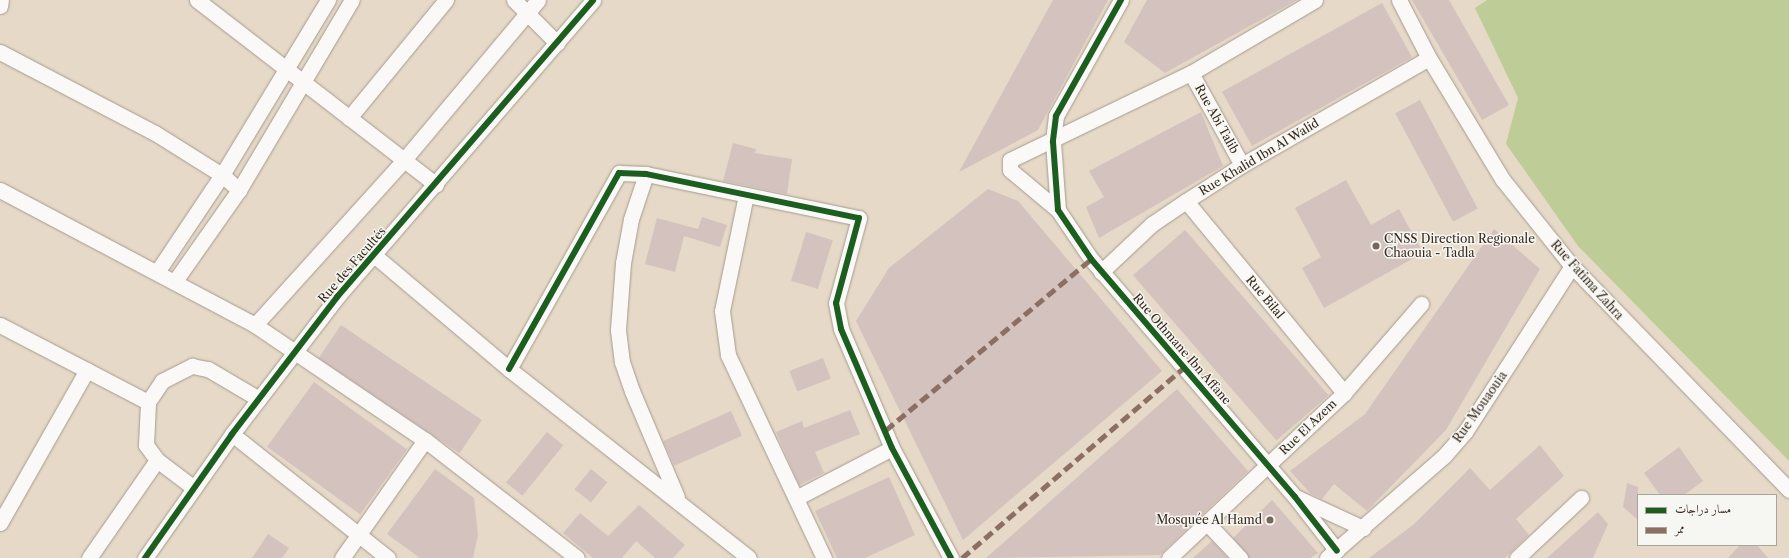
<!DOCTYPE html>
<meta charset="utf-8">
<style>
body{margin:0}
#map{position:relative;width:1789px;height:558px;overflow:hidden;background:#e6d9c7;font-family:"Libre Caslon Text",Amiri,serif}
div>[style]{position:absolute}
[style*='--x']{left:calc(var(--x)*1px);top:calc(var(--y)*1px);width:calc(var(--w)*1px);rotate:calc(var(--a)*1deg)}
.green>*{inset:0;background:#becd97}
.building>*{inset:0;background:#d4c2bf;transform-origin:0 0}
.roads{filter:drop-shadow(0 0 1px #a59b8f) drop-shadow(0 0 1px #a59b8f)}
.minor>*{height:15px;margin:-7.5px;padding:0 7.5px;transform-origin:7.5px;border-radius:7.5px;background:#fbf9f7}
.quiet>*{height:5px;margin-top:-2.5px;transform-origin:0;background:repeating-linear-gradient(90deg,#8d6e63 0 10px,transparent 0 15px)}
.cycleway>*{height:6px;margin:-3px;padding:0 3px;transform-origin:3px;border-radius:3px;background:#1b5e20}
.dots>*{width:11px;height:11px;translate:-50% -50%;box-sizing:border-box;border:2px solid #f6f6f2;border-radius:50%}
span{translate:-50% -50%;white-space:nowrap;text-align:center;line-height:1.15;-webkit-text-stroke:3px #f6f6f2;paint-order:stroke}
.street-label{font-size:12px;color:#3b2a1e}
.poi-label{font-size:12px;color:#3b2a1e}
.left{translate:0 -50%;text-align:left}
.right{translate:-100% -50%;text-align:right}
.legend{position:absolute;left:1637px;top:494px;width:140px;height:52px;box-sizing:border-box;background:#f6f6f2;border:1px solid #aba49d;margin:0;padding:5px 7px;list-style:none;font-size:12px;color:#3b2a1e}
.legend li{display:flex;align-items:center;gap:8px;height:20px}
.legend b{width:20px;border:1px solid #aba49d}
</style>
<div id="map">
<div class="green">
<div style="clip-path:polygon(1487px 0,1789px 0,1789px 461px,1578px 246px,1506px 144px,1518px 98px,1475px 8px)"></div>
</div>
<div class="building">
<div style="clip-path:polygon(1053px 0,1108px 0,1038px 130px,959px 172px)"></div>
<div style="clip-path:polygon(1147px 0,1297px 0,1165px 73px,1124px 42px)"></div>
<div style="clip-path:polygon(1412px 0,1449px 0,1509px 105px,1482px 120px)"></div>
<div style="left:1382px;top:3px;width:62px;height:183px;rotate:61deg"></div>
<div style="left:1420px;top:100px;width:123px;height:28px;rotate:62deg"></div>
<div style="clip-path:polygon(1201px 112px,1223px 166px,1099px 238px,1086px 207px,1104px 197px,1089px 171px)"></div>
<div style="clip-path:polygon(733px 143px,756px 149px,755px 153px,792px 159px,787px 194px,723px 181px)"></div>
<div style="clip-path:polygon(1346px 180px,1371px 225px,1399px 209px,1423px 253px,1324px 308px,1302px 268px,1321px 257px,1295px 208px)"></div>
<div style="clip-path:polygon(988px 189px,1018px 201px,1162px 371px,963px 540px,856px 321px,889px 268px)"></div>
<div style="clip-path:polygon(702px 217px,727px 225px,720px 247px,684px 236px,675px 272px,645px 264px,657px 218px,698px 229px)"></div>
<div style="clip-path:polygon(1494px 229px,1540px 269px,1446px 430px,1367px 511px,1334px 484px,1322px 499px,1310px 493px,1290px 471px,1365px 414px)"></div>
<div style="left:1185px;top:230px;width:219px;height:69px;rotate:49deg"></div>
<div style="left:806px;top:232px;width:28px;height:51px;rotate:17deg"></div>
<div style="left:341px;top:325px;width:170px;height:40px;rotate:34deg"></div>
<div style="left:823px;top:358px;width:22px;height:36px;rotate:69deg"></div>
<div style="left:314px;top:382px;width:115px;height:80px;rotate:36deg"></div>
<div style="clip-path:polygon(1177px 389px,1248px 471px,1160px 555px,986px 558px)"></div>
<div style="clip-path:polygon(850px 410px,860px 434px,815px 452px,824px 473px,799px 485px,776px 432px,802px 421px,804px 428px)"></div>
<div style="left:731px;top:411px;width:27px;height:74px;rotate:66deg"></div>
<div style="left:547px;top:432px;width:21px;height:65px;rotate:39deg"></div>
<div style="clip-path:polygon(1540px 445px,1564px 476px,1516px 519px,1529px 535px,1505px 558px,1369px 558px,1413px 525px,1470px 468px,1490px 490px)"></div>
<div style="clip-path:polygon(1679px 447px,1703px 481px,1684px 495px,1660px 495px,1644px 473px)"></div>
<div style="clip-path:polygon(435px 469px,474px 498px,478px 535px,473px 558px,420px 558px,387px 534px)"></div>
<div style="left:591px;top:469px;width:21px;height:26px;rotate:39deg"></div>
<div style="clip-path:polygon(889px 477px,915px 535px,865px 558px,837px 558px,815px 511px)"></div>
<div style="clip-path:polygon(1627px 483px,1638px 487px,1638px 520px,1623px 507px)"></div>
<div style="clip-path:polygon(1272px 500px,1318px 553px,1310px 558px,1249px 558px,1233px 538px)"></div>
<div style="clip-path:polygon(639px 505px,685px 545px,673px 558px,655px 558px,636px 541px,622px 558px,593px 558px,563px 533px,580px 513px,608px 536px)"></div>
<div style="clip-path:polygon(1598px 512px,1608px 524px,1593px 558px,1547px 558px)"></div>
<div style="clip-path:polygon(268px 534px,289px 548px,282px 558px,252px 558px)"></div>
<div style="clip-path:polygon(1212px 541px,1228px 558px,1193px 558px)"></div>
<div style="clip-path:polygon(1740px 545px,1757px 545px,1768px 558px,1728px 558px)"></div>
</div>
<div class="roads">
<div class="minor">
<div style="--x:197;--y:0;--w:302;--a:37.7"></div>
<div style="--x:514;--y:0;--w:61;--a:45"></div>
<div style="--x:1121;--y:0;--w:133;--a:119.3"></div>
<div style="--x:1056;--y:116;--w:26;--a:97"></div>
<div style="--x:1053;--y:142;--w:68;--a:85.8"></div>
<div style="--x:1058;--y:210;--w:59;--a:56"></div>
<div style="--x:1091;--y:259;--w:313;--a:49.4"></div>
<div style="--x:1295;--y:497;--w:68;--a:52.1"></div>
<div style="--x:1399;--y:0;--w:65;--a:62.7"></div>
<div style="--x:1429;--y:58;--w:143;--a:58.8"></div>
<div style="--x:1503;--y:180;--w:110;--a:51.3"></div>
<div style="--x:1572;--y:266;--w:312;--a:45.9"></div>
<div style="--x:0;--y:6;--w:6;--a:-81"></div>
<div style="--x:0;--y:52;--w:175;--a:27.6"></div>
<div style="--x:155;--y:133;--w:79;--a:32.1"></div>
<div style="--x:222;--y:175;--w:23;--a:41"></div>
<div style="--x:1191;--y:73;--w:105;--a:61"></div>
<div style="--x:349;--y:118;--w:153;--a:-50.6"></div>
<div style="--x:646;--y:174;--w:47;--a:108.4"></div>
<div style="--x:631;--y:219;--w:45;--a:100.3"></div>
<div style="--x:623;--y:263;--w:67;--a:94.3"></div>
<div style="--x:618;--y:330;--w:32;--a:83"></div>
<div style="--x:622;--y:362;--w:31;--a:71"></div>
<div style="--x:632;--y:391;--w:115;--a:67"></div>
<div style="--x:0;--y:190;--w:289;--a:27.9"></div>
<div style="--x:255;--y:325;--w:205;--a:34.1"></div>
<div style="--x:425;--y:440;--w:144;--a:125.1"></div>
<div style="--x:746;--y:195;--w:118;--a:101.7"></div>
<div style="--x:722;--y:311;--w:44;--a:82.2"></div>
<div style="--x:728;--y:355;--w:225;--a:64.7"></div>
<div style="--x:1186;--y:201;--w:249;--a:50.5"></div>
<div style="--x:1058;--y:210;--w:62;--a:-140.2"></div>
<div style="--x:1010;--y:170;--w:10;--a:-90"></div>
<div style="--x:1010;--y:160;--w:201;--a:-25.7"></div>
<div style="--x:1191;--y:73;--w:144;--a:-30.5"></div>
<div style="--x:374;--y:255;--w:177;--a:40.2"></div>
<div style="--x:509;--y:369;--w:305;--a:38.2"></div>
<div style="--x:157;--y:272;--w:117;--a:-56.2"></div>
<div style="--x:222;--y:175;--w:205;--a:-58.8"></div>
<div style="--x:1101;--y:272;--w:70;--a:-43.3"></div>
<div style="--x:1152;--y:224;--w:41;--a:-34.1"></div>
<div style="--x:1186;--y:201;--w:67;--a:-32.7"></div>
<div style="--x:1242;--y:165;--w:215;--a:-29.8"></div>
<div style="--x:175;--y:281;--w:111;--a:-54.9"></div>
<div style="--x:239;--y:190;--w:221;--a:-59.3"></div>
<div style="--x:0;--y:325;--w:167;--a:27.5"></div>
<div style="--x:255;--y:325;--w:221;--a:-47.9"></div>
<div style="--x:403;--y:161;--w:210;--a:-50"></div>
<div style="--x:509;--y:369;--w:225;--a:-60.7"></div>
<div style="--x:619;--y:173;--w:27;--a:2"></div>
<div style="--x:646;--y:174;--w:217;--a:11.7"></div>
<div style="--x:859;--y:218;--w:88;--a:105.1"></div>
<div style="--x:836;--y:303;--w:26;--a:79"></div>
<div style="--x:841;--y:329;--w:129;--a:66.8"></div>
<div style="--x:892;--y:448;--w:125;--a:61.8"></div>
<div style="--x:232;--y:434;--w:199;--a:38.5"></div>
<div style="--x:425;--y:440;--w:192;--a:37.8"></div>
<div style="--x:194;--y:488;--w:46;--a:-142.9"></div>
<div style="--x:157;--y:460;--w:19;--a:-126"></div>
<div style="--x:146;--y:445;--w:43;--a:-87.3"></div>
<div style="--x:148;--y:402;--w:25;--a:-56"></div>
<div style="--x:162;--y:381;--w:34;--a:-27"></div>
<div style="--x:192;--y:366;--w:16;--a:11"></div>
<div style="--x:208;--y:369;--w:59;--a:30.5"></div>
<div style="--x:796;--y:498;--w:108;--a:-27.5"></div>
<div style="--x:1298;--y:498;--w:72;--a:24.8"></div>
<div style="--x:0;--y:523;--w:176;--a:-60.4"></div>
<div style="--x:1208;--y:524;--w:47;--a:46.7"></div>
<div style="--x:89;--y:558;--w:119;--a:-55.2"></div>
<div style="--x:145;--y:558;--w:151;--a:-54.9"></div>
<div style="--x:232;--y:434;--w:173;--a:-52.5"></div>
<div style="--x:337;--y:297;--w:392;--a:-49.2"></div>
<div style="--x:1169;--y:558;--w:241;--a:-43.3"></div>
<div style="--x:1344;--y:393;--w:118;--a:-49.1"></div>
<div style="--x:1327;--y:558;--w:155;--a:-41.1"></div>
<div style="--x:1444;--y:456;--w:32;--a:-49"></div>
<div style="--x:1465;--y:432;--w:197;--a:-57.2"></div>
<div style="--x:1517;--y:558;--w:88;--a:-43.2"></div>
</div>
</div>
<div class="quiet">
<div style="--x:886;--y:430;--w:267;--a:-39.8"></div>
<div style="--x:962;--y:558;--w:292;--a:-40.6"></div>
</div>
<div class="cycleway">
<div style="--x:1121;--y:0;--w:133;--a:119.3"></div>
<div style="--x:1056;--y:116;--w:26;--a:97"></div>
<div style="--x:1053;--y:142;--w:68;--a:85.8"></div>
<div style="--x:1058;--y:210;--w:59;--a:56"></div>
<div style="--x:1091;--y:259;--w:313;--a:49.4"></div>
<div style="--x:1295;--y:497;--w:68;--a:52.1"></div>
<div style="--x:509;--y:369;--w:225;--a:-60.7"></div>
<div style="--x:619;--y:173;--w:27;--a:2"></div>
<div style="--x:646;--y:174;--w:217;--a:11.7"></div>
<div style="--x:859;--y:218;--w:88;--a:105.1"></div>
<div style="--x:836;--y:303;--w:26;--a:79"></div>
<div style="--x:841;--y:329;--w:129;--a:66.8"></div>
<div style="--x:892;--y:448;--w:125;--a:61.8"></div>
<div style="--x:145;--y:558;--w:151;--a:-54.9"></div>
<div style="--x:232;--y:434;--w:173;--a:-52.5"></div>
<div style="--x:337;--y:297;--w:392;--a:-49.2"></div>
</div>
<div class="dots">
<div style="left:1376px;top:246px;background:#776759"></div>
<div style="left:1270px;top:520px;background:#776759"></div>
</div>
<div class="street-label">
<span style="left:1217px;top:119px;rotate:61deg">Rue Abi Talib</span>
<span style="left:1259px;top:157px;rotate:-31deg">Rue Khalid Ibn Al Walid</span>
<span style="left:352px;top:265px;rotate:-49deg">Rue des Facultés</span>
<span style="left:1587px;top:280px;rotate:48deg">Rue Fatima Zahra</span>
<span style="left:1265px;top:297px;rotate:50deg">Rue Bilal</span>
<span style="left:1182px;top:349px;rotate:49deg">Rue Othmane Ibn Affane</span>
<span style="left:1480px;top:407px;rotate:-55deg">Rue Mouaouia</span>
<span style="left:1308px;top:427px;rotate:-44deg">Rue El Azem</span>
</div>
<div class="poi-label">
<span class="left" style="left:1384px;top:246px">CNSS Direction Regionale<br>Chaouia - Tadla</span>
<span class="right" style="left:1262px;top:520px">Mosquée Al Hamd</span>
</div>
<ul class="legend">
<li><b style="height:5px;background:#1b5e20"></b>مسار دراجات</li>
<li><b style="height:5px;background:#8d6e63"></b>ممر</li>
</ul>
</div>
